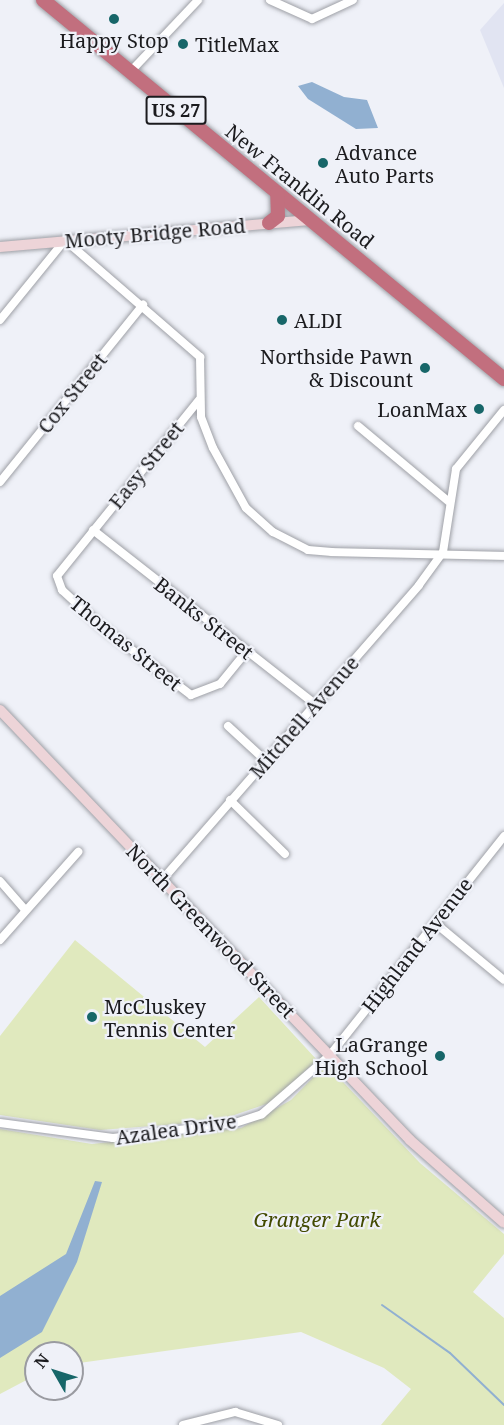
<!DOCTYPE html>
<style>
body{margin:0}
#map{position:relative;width:504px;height:1425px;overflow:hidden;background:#eff1f8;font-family:"Noto Serif",serif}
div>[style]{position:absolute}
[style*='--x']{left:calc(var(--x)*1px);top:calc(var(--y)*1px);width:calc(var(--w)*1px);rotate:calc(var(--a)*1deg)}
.built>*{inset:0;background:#e1e4f2}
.green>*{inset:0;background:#e0e9be}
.water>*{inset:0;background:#91b0d1}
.stream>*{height:2px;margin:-1px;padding:0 1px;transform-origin:1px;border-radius:1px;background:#91b0d1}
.roads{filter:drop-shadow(0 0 2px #9ea0a6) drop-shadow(0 0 2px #9ea0a6)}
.street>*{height:8px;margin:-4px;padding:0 4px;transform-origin:4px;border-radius:4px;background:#fff}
.secondary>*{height:10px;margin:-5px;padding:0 5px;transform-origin:5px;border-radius:5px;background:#edd4d8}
.highway>*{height:14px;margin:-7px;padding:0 7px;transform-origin:7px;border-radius:7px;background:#c26f7e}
.dots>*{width:16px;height:16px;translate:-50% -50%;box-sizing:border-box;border:3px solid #eff1f8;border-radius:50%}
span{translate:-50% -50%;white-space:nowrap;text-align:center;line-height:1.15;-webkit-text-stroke:4.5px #eff1f8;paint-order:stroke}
.shield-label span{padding:2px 4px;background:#eff1f8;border:2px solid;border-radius:4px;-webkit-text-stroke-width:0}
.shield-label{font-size:18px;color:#1b1b1e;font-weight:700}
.poi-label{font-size:20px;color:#1b1b1e}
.left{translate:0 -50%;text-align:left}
.right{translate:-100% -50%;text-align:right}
.street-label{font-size:20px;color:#1b1b1e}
.park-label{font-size:20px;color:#424a01;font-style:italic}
.north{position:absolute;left:24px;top:1341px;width:60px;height:60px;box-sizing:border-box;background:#eff1f8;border:2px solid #9a9ba1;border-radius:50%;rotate:309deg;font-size:16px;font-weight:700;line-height:24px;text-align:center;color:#1b1b1e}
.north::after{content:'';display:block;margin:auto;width:21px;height:27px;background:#176669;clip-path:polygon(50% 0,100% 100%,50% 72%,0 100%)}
</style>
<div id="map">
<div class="built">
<div style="clip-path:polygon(504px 3px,504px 88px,480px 30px)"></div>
</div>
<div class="green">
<div style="clip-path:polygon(75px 940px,205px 1047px,259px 997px,317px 1060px,272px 1102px,217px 1121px,100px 1130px,0 1115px,0 1036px)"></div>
<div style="clip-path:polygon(326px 1064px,420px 1163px,504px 1234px,504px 1254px,473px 1292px,504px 1318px,504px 1425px,381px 1425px,411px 1389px,384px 1368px,301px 1332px,72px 1364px,72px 1353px,36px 1353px,36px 1375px,0 1394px,0 1129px,92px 1144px,241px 1128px,291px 1100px)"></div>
</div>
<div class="water">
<div style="clip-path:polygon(312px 82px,344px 97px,367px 100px,378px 128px,356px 129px,308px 99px,298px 86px)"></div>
<div style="clip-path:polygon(95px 1181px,102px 1182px,77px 1262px,42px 1332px,0 1358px,0 1296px,66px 1254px)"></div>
</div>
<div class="stream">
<div style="--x:382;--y:1305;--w:83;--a:35.2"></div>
<div style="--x:450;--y:1353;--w:75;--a:43.9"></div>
</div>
<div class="roads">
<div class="street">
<div style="--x:270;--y:0;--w:46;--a:24.3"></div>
<div style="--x:312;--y:19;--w:45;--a:-24.9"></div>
<div style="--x:130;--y:72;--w:99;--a:-46.6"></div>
<div style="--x:0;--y:320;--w:103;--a:-50.9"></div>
<div style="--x:65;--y:240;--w:179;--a:40.9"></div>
<div style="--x:200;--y:357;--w:60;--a:89"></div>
<div style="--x:201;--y:417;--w:33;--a:69"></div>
<div style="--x:213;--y:448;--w:68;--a:61.2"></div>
<div style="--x:246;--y:508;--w:36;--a:42"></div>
<div style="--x:273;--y:532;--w:39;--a:27"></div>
<div style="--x:308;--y:550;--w:24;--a:5"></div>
<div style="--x:332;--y:552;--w:172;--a:1.3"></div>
<div style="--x:199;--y:400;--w:226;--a:128.9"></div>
<div style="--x:57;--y:576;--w:15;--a:70"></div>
<div style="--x:62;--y:590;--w:54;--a:42.8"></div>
<div style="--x:102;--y:627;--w:112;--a:37.4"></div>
<div style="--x:191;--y:695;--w:31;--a:-21"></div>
<div style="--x:220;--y:684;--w:41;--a:-50.9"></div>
<div style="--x:358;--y:426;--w:117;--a:39.8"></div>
<div style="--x:0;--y:482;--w:228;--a:-51.1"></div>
<div style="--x:93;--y:530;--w:282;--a:38.1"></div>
<div style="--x:228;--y:726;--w:52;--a:42.6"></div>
<div style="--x:230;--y:800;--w:77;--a:44.5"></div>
<div style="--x:162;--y:880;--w:391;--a:-48.9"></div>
<div style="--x:419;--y:585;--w:41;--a:-54"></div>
<div style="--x:443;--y:552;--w:84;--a:-81.1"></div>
<div style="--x:456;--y:469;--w:76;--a:-50.9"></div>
<div style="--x:0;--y:881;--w:38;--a:49"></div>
<div style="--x:435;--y:923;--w:89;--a:39.6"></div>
<div style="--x:0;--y:940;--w:118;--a:-48.4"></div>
<div style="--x:0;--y:1123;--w:114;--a:7.6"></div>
<div style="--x:113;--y:1138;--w:123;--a:-7"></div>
<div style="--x:235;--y:1123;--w:28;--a:-18"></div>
<div style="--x:262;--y:1114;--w:90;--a:-40.9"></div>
<div style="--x:330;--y:1055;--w:280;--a:-51.5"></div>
<div style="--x:183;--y:1425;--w:54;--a:-14"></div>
<div style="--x:235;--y:1412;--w:45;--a:16.8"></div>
</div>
<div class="secondary">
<div style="--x:0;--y:247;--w:311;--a:-5"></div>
<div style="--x:0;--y:710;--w:594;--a:46.36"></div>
<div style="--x:410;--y:1140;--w:125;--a:41.4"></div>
</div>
<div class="highway">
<div style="--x:43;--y:0;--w:597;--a:39.42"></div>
<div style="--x:269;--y:223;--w:11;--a:-38"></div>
<div style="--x:278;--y:216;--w:23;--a:-92"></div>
</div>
</div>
<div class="dots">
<div style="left:114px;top:19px;background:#176669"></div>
<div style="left:183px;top:44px;background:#176669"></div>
<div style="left:323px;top:163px;background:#176669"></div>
<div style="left:282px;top:320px;background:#176669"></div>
<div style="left:425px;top:368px;background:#176669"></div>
<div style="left:479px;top:409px;background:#176669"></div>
<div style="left:92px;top:1017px;background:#176669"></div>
<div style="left:440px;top:1056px;background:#176669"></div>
</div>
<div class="shield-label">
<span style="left:176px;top:110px">US 27</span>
</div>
<div class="poi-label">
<span style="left:114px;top:40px">Happy Stop</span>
<span class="left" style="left:195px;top:44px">TitleMax</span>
<span class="left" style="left:335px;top:164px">Advance<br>Auto Parts</span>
<span class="left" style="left:294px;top:320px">ALDI</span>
<span class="right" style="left:413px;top:368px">Northside Pawn<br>&amp; Discount</span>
<span class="right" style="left:467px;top:409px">LoanMax</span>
<span class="left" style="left:104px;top:1018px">McCluskey<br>Tennis Center</span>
<span class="right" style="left:428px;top:1056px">LaGrange<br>High School</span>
</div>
<div class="street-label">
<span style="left:300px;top:186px;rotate:39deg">New Franklin Road</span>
<span style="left:155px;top:233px;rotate:-5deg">Mooty Bridge Road</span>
<span style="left:72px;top:393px;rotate:-51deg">Cox Street</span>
<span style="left:146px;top:465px;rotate:-51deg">Easy Street</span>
<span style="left:204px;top:618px;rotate:38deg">Banks Street</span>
<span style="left:126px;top:643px;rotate:39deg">Thomas Street</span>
<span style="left:304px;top:717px;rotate:-49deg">Mitchell Avenue</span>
<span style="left:211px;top:931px;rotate:46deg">North Greenwood Street</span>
<span style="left:417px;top:945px;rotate:-52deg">Highland Avenue</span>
<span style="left:176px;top:1129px;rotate:-8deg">Azalea Drive</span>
</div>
<div class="park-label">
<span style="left:317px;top:1219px">Granger Park</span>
</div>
<div class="north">N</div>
</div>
